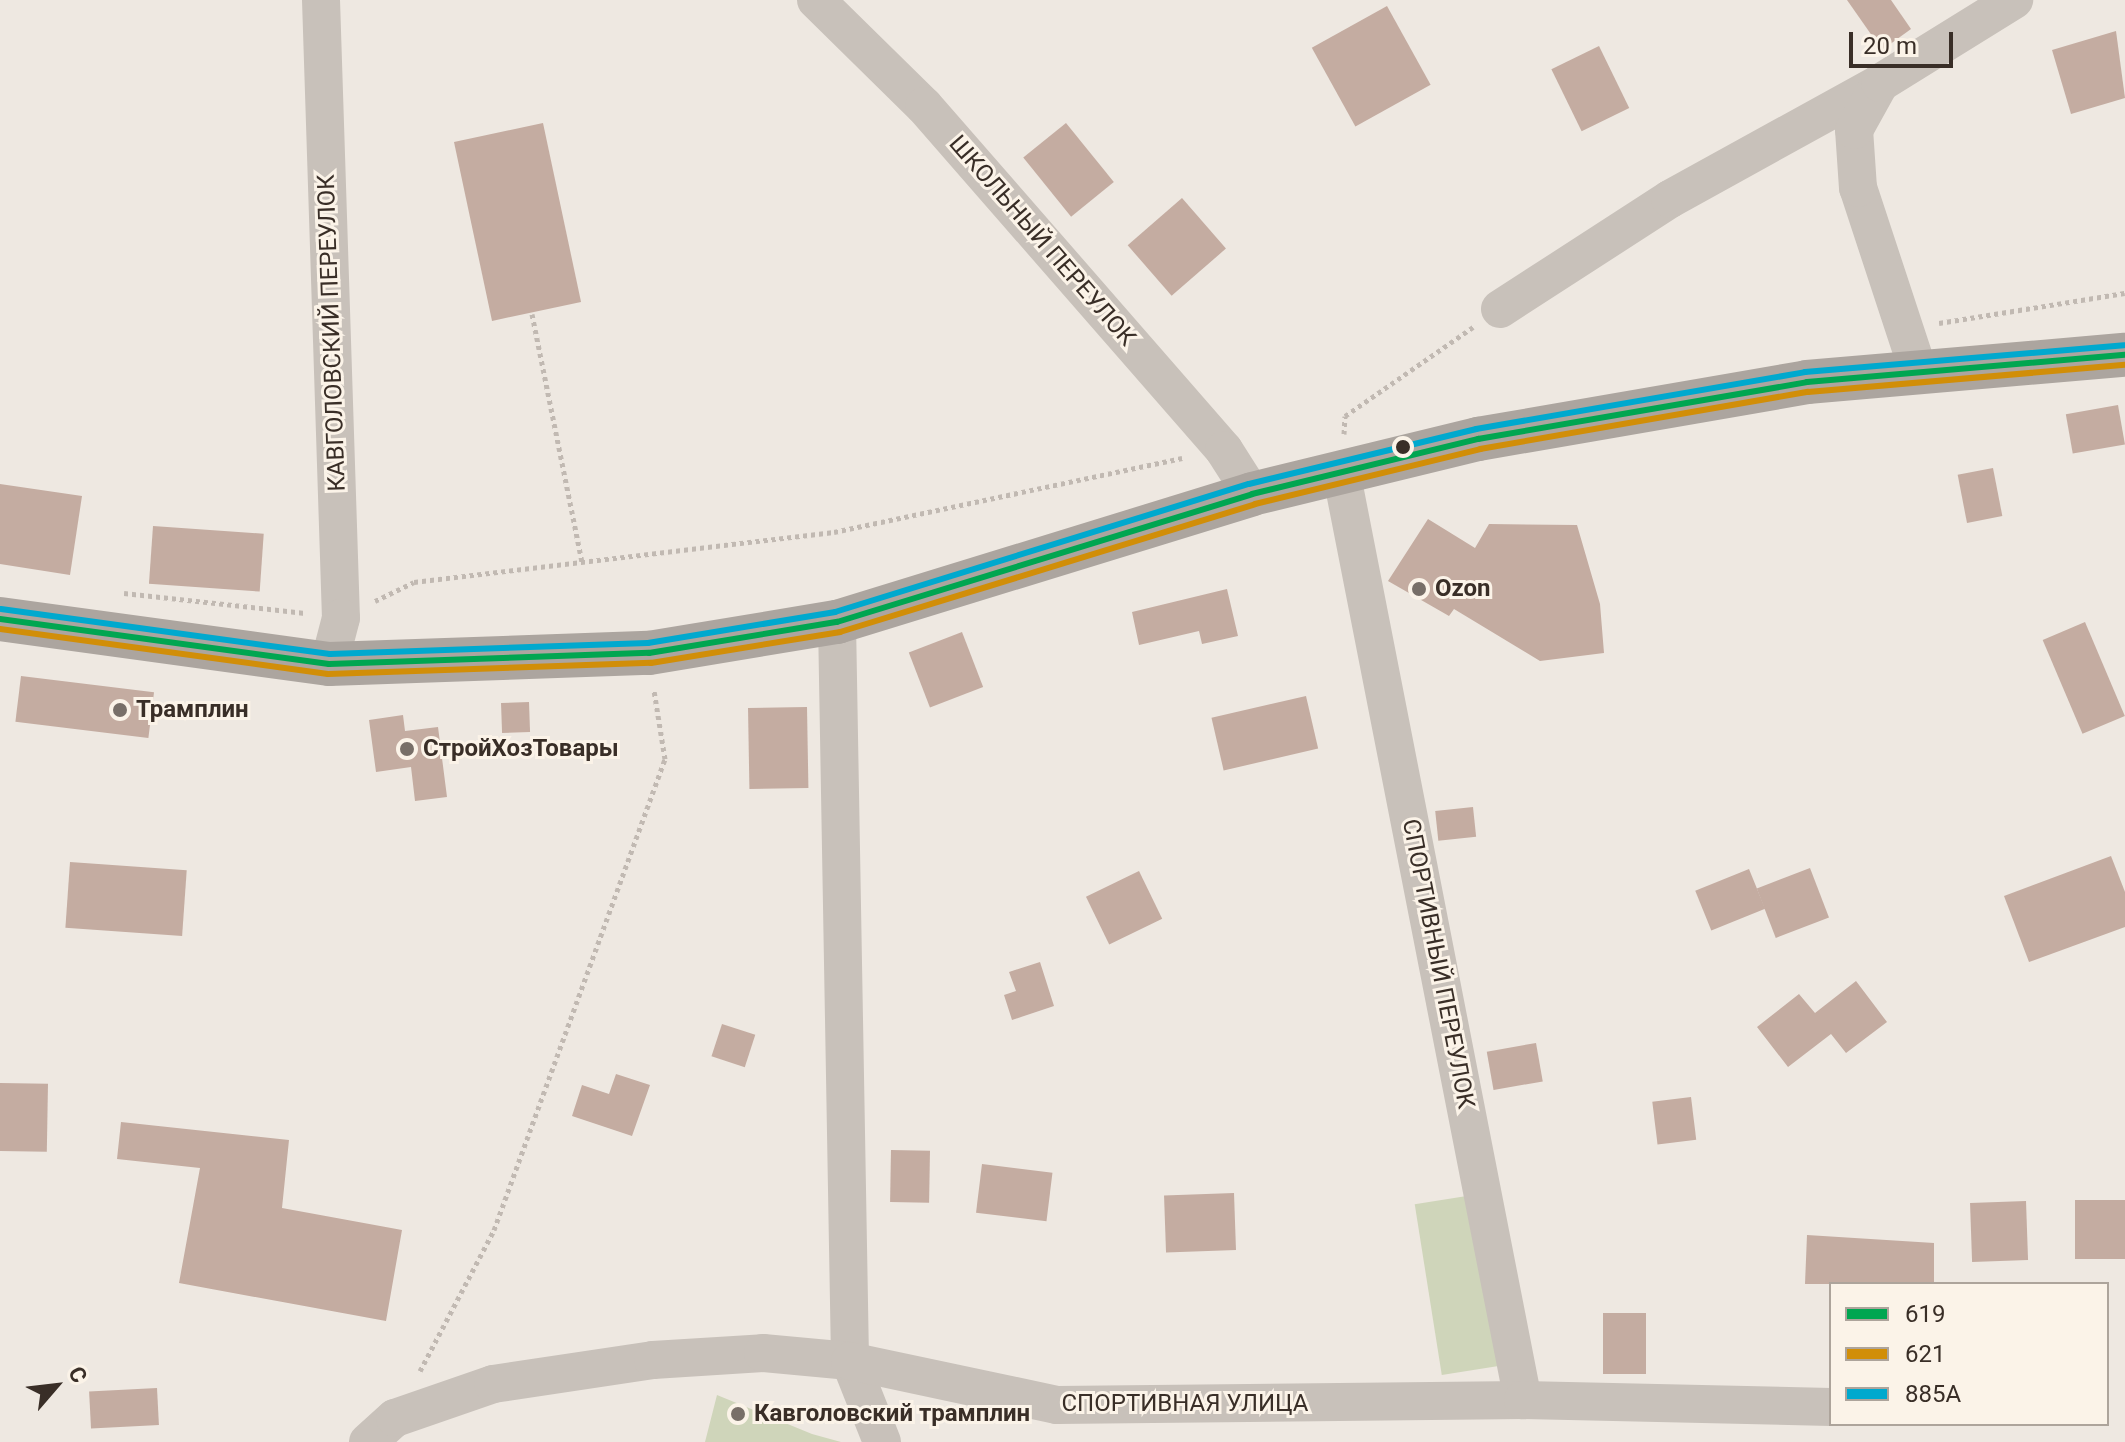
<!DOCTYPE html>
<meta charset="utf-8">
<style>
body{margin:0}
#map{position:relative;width:2125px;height:1442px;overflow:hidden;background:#eee8e1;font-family:Roboto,sans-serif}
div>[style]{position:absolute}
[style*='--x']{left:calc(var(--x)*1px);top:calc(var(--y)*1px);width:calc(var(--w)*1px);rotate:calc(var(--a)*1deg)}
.green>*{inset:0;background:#cfd5ba;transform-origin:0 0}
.building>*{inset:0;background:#c4aca1;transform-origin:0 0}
.path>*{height:5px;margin-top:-2.5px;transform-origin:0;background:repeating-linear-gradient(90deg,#c1b9b2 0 4px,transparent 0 8px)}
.minor>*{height:38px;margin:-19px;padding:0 19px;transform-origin:19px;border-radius:19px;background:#c8c1ba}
.major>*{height:44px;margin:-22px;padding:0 22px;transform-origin:22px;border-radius:22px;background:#aca59f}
.bus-1>*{height:6px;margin:-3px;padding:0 3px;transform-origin:3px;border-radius:3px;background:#00a651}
.bus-2>*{height:6px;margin:-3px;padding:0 3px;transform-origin:3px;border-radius:3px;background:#d18e08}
.bus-3>*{height:6px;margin:-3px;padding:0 3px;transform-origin:3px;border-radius:3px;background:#00a9ce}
.dots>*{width:22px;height:22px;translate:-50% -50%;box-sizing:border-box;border:4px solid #fbf3e8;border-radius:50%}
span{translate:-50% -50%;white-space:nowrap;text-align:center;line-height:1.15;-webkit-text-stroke:6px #fbf3e8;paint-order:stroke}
.street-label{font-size:24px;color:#392e27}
.poi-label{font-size:24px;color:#392e27;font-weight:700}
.left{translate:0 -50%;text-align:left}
.legend{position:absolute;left:1829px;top:1282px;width:280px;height:144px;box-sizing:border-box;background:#fbf3e8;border:2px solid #ada49b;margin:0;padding:10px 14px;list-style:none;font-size:24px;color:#392e27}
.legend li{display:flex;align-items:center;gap:16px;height:40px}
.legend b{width:40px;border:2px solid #ada49b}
.north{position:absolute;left:16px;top:1346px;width:80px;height:80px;-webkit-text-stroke:6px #fbf3e8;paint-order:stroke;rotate:62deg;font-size:22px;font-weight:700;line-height:32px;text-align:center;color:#392e27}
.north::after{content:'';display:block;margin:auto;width:28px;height:36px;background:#392e27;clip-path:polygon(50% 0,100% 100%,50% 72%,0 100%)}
.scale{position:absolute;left:1849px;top:32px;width:104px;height:36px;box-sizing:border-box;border:4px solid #392e27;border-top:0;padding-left:10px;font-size:24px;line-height:28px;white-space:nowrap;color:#392e27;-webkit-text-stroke:6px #fbf3e8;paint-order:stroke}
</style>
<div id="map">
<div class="green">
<div style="left:1473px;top:1195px;width:173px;height:59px;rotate:81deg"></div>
<div style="clip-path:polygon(717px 1395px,812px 1434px,841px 1442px,705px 1442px)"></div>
</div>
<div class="building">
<div style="clip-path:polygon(1847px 0,1891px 0,1911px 29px,1882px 50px)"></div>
<div style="left:1387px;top:6px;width:90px;height:86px;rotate:61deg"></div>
<div style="clip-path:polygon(2116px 31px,2125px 98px,2071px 114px,2052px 50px)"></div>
<div style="left:1599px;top:46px;width:69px;height:53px;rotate:64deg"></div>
<div style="left:543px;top:123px;width:183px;height:91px;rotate:78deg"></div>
<div style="left:1066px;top:123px;width:76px;height:55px;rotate:51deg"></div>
<div style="left:1182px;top:198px;width:67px;height:72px;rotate:49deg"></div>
<div style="left:2118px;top:405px;width:40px;height:53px;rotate:80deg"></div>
<div style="left:1993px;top:468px;width:49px;height:36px;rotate:79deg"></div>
<div style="clip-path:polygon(0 484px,82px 496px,70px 575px,0 564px)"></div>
<div style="clip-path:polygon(1428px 519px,1475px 548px,1489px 524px,1577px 525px,1600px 604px,1604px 653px,1540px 661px,1454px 609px,1449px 616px,1388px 581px)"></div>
<div style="left:153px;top:526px;width:111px;height:58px;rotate:4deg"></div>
<div style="clip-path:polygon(1227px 589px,1238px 636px,1202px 644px,1199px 631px,1139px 645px,1132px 612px)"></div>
<div style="left:2085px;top:622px;width:102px;height:46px;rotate:67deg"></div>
<div style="left:962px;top:632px;width:59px;height:57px;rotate:69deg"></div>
<div style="left:21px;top:676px;width:134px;height:46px;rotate:7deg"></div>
<div style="left:1306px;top:696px;width:54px;height:97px;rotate:77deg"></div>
<div style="left:529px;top:702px;width:30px;height:28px;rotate:88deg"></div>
<div style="left:807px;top:707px;width:81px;height:59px;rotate:89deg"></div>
<div style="clip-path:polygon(403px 715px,405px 731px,438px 727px,447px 797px,415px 801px,411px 767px,376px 772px,369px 720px)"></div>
<div style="left:1473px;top:807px;width:30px;height:38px;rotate:84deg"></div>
<div style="clip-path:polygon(2111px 856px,2125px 892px,2125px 927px,2029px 962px,2004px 896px)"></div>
<div style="left:70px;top:862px;width:117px;height:66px;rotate:4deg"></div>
<div style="left:1810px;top:868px;width:53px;height:57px;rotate:69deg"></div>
<div style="left:1749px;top:869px;width:43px;height:58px;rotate:68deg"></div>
<div style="left:1139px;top:871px;width:53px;height:59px;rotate:64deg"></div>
<div style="clip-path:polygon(1040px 962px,1054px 1006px,1012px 1020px,1004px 995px,1016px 991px,1009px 972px)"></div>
<div style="clip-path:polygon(1856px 981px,1887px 1022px,1846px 1053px,1831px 1034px,1788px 1067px,1757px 1027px,1799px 994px,1815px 1013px)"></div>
<div style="left:722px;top:1024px;width:35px;height:34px;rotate:18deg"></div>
<div style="left:1536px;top:1043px;width:39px;height:50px;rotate:80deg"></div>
<div style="clip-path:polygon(616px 1074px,650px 1085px,632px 1136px,572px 1116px,582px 1085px,609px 1094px)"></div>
<div style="left:0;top:1083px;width:48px;height:68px;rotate:1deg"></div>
<div style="left:1691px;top:1097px;width:43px;height:39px;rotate:83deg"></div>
<div style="clip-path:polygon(121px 1122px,289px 1140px,282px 1208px,402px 1230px,386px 1321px,179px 1283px,200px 1168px,117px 1159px)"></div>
<div style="left:891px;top:1150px;width:39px;height:52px;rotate:1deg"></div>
<div style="left:982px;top:1164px;width:71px;height:49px;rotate:7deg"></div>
<div style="left:1234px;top:1193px;width:57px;height:70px;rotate:88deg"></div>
<div style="left:2125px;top:1200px;width:59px;height:50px;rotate:90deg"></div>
<div style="left:2026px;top:1201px;width:59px;height:56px;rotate:88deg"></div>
<div style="clip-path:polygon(1807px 1235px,1934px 1243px,1934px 1284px,1805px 1284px)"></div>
<div style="left:1603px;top:1313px;width:43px;height:61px"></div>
<div style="left:157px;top:1388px;width:37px;height:68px;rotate:87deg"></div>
</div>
<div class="path">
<div style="--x:532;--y:314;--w:254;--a:78.6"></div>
<div style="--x:1939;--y:323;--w:188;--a:-9.2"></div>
<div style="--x:1344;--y:434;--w:18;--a:-87"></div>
<div style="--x:1345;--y:416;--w:156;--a:-34.8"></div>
<div style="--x:124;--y:593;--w:182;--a:6.3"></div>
<div style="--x:375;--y:601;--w:43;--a:-26"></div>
<div style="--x:414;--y:582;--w:423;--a:-6.8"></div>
<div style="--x:834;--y:532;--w:356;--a:-12"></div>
<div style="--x:420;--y:1371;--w:159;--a:-62.3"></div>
<div style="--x:494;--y:1230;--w:501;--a:-70.05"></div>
<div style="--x:665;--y:759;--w:70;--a:-99.1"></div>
</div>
<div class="minor">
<div style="--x:321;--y:0;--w:618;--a:88.15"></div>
<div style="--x:341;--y:618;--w:48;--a:104.6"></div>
<div style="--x:816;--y:0;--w:151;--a:44.5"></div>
<div style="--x:924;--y:106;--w:456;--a:48.9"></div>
<div style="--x:1224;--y:450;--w:52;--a:57.5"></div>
<div style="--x:1500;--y:309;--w:202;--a:-32.9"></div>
<div style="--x:1670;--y:199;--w:240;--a:-28.9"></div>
<div style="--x:1918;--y:370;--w:192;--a:-108.2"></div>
<div style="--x:1858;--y:188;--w:58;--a:-93.9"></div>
<div style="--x:1854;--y:130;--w:54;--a:-61"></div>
<div style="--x:1880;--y:83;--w:158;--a:-31.8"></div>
<div style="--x:1341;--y:471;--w:947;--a:78.92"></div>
<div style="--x:837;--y:622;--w:739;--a:88.99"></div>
<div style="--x:850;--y:1361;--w:87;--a:68.4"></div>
<div style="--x:368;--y:1442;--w:36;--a:-42"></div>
<div style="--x:395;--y:1418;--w:104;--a:-19.1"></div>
<div style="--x:493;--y:1384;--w:162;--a:-8.5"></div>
<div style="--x:653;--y:1360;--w:110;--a:-3.6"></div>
<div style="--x:763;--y:1353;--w:87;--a:5.3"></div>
<div style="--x:850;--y:1361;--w:212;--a:12"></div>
<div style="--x:1057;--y:1405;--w:466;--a:-0.6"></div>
<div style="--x:1523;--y:1400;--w:308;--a:1.3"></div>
</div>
<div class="major">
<div style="--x:0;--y:619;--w:332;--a:7.8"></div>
<div style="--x:329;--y:664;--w:320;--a:-2"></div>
<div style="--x:649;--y:653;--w:191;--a:-9.4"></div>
<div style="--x:837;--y:622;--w:434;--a:-17.1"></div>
<div style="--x:1252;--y:494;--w:233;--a:-13.7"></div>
<div style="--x:1478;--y:439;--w:334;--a:-9.8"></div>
<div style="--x:1807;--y:382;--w:319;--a:-4.9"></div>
</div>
<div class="bus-1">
<div style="--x:0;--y:619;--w:332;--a:7.8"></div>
<div style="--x:329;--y:664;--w:320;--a:-2"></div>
<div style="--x:649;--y:653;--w:191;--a:-9.4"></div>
<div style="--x:837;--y:622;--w:434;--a:-17.1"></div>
<div style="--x:1252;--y:494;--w:233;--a:-13.7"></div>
<div style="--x:1478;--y:439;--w:334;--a:-9.8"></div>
<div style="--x:1807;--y:382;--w:319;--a:-4.9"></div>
</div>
<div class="bus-2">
<div style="--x:0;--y:629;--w:331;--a:7.8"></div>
<div style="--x:328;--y:674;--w:323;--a:-2"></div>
<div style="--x:651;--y:663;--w:192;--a:-9.3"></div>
<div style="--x:840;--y:632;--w:434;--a:-17.1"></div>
<div style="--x:1255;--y:504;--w:232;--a:-13.7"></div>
<div style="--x:1480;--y:449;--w:333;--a:-9.9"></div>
<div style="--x:1808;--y:392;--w:318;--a:-4.9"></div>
</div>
<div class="bus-3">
<div style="--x:1;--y:609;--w:332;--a:7.8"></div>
<div style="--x:330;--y:654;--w:318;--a:-2"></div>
<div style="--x:648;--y:643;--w:190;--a:-9.4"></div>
<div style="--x:835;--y:612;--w:433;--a:-17.2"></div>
<div style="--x:1249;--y:484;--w:234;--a:-13.6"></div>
<div style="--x:1476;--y:429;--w:334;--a:-9.8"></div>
<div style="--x:1805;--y:372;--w:320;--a:-4.8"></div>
</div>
<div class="dots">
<div style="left:1403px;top:447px;background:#392e27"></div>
<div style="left:1419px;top:589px;background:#786f68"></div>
<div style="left:120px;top:710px;background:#786f68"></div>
<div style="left:407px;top:749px;background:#786f68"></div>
<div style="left:738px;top:1414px;background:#786f68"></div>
</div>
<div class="street-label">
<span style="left:1042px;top:241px;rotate:49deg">ШКОЛЬНЫЙ ПЕРЕУЛОК</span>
<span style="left:332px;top:333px;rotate:-92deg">КАВГОЛОВСКИЙ ПЕРЕУЛОК</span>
<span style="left:1438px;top:964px;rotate:79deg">СПОРТИВНЫЙ ПЕРЕУЛОК</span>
<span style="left:1185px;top:1404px">СПОРТИВНАЯ УЛИЦА</span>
</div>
<div class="poi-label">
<span class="left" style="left:1435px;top:589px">Ozon</span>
<span class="left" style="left:136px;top:710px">Трамплин</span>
<span class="left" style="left:423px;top:749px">СтройХозТовары</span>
<span class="left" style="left:754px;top:1414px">Кавголовский трамплин</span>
</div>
<ul class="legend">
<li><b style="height:10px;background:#00a651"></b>619</li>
<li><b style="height:10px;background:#d18e08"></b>621</li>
<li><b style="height:10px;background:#00a9ce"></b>885А</li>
</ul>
<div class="north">С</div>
<div class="scale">20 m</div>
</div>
